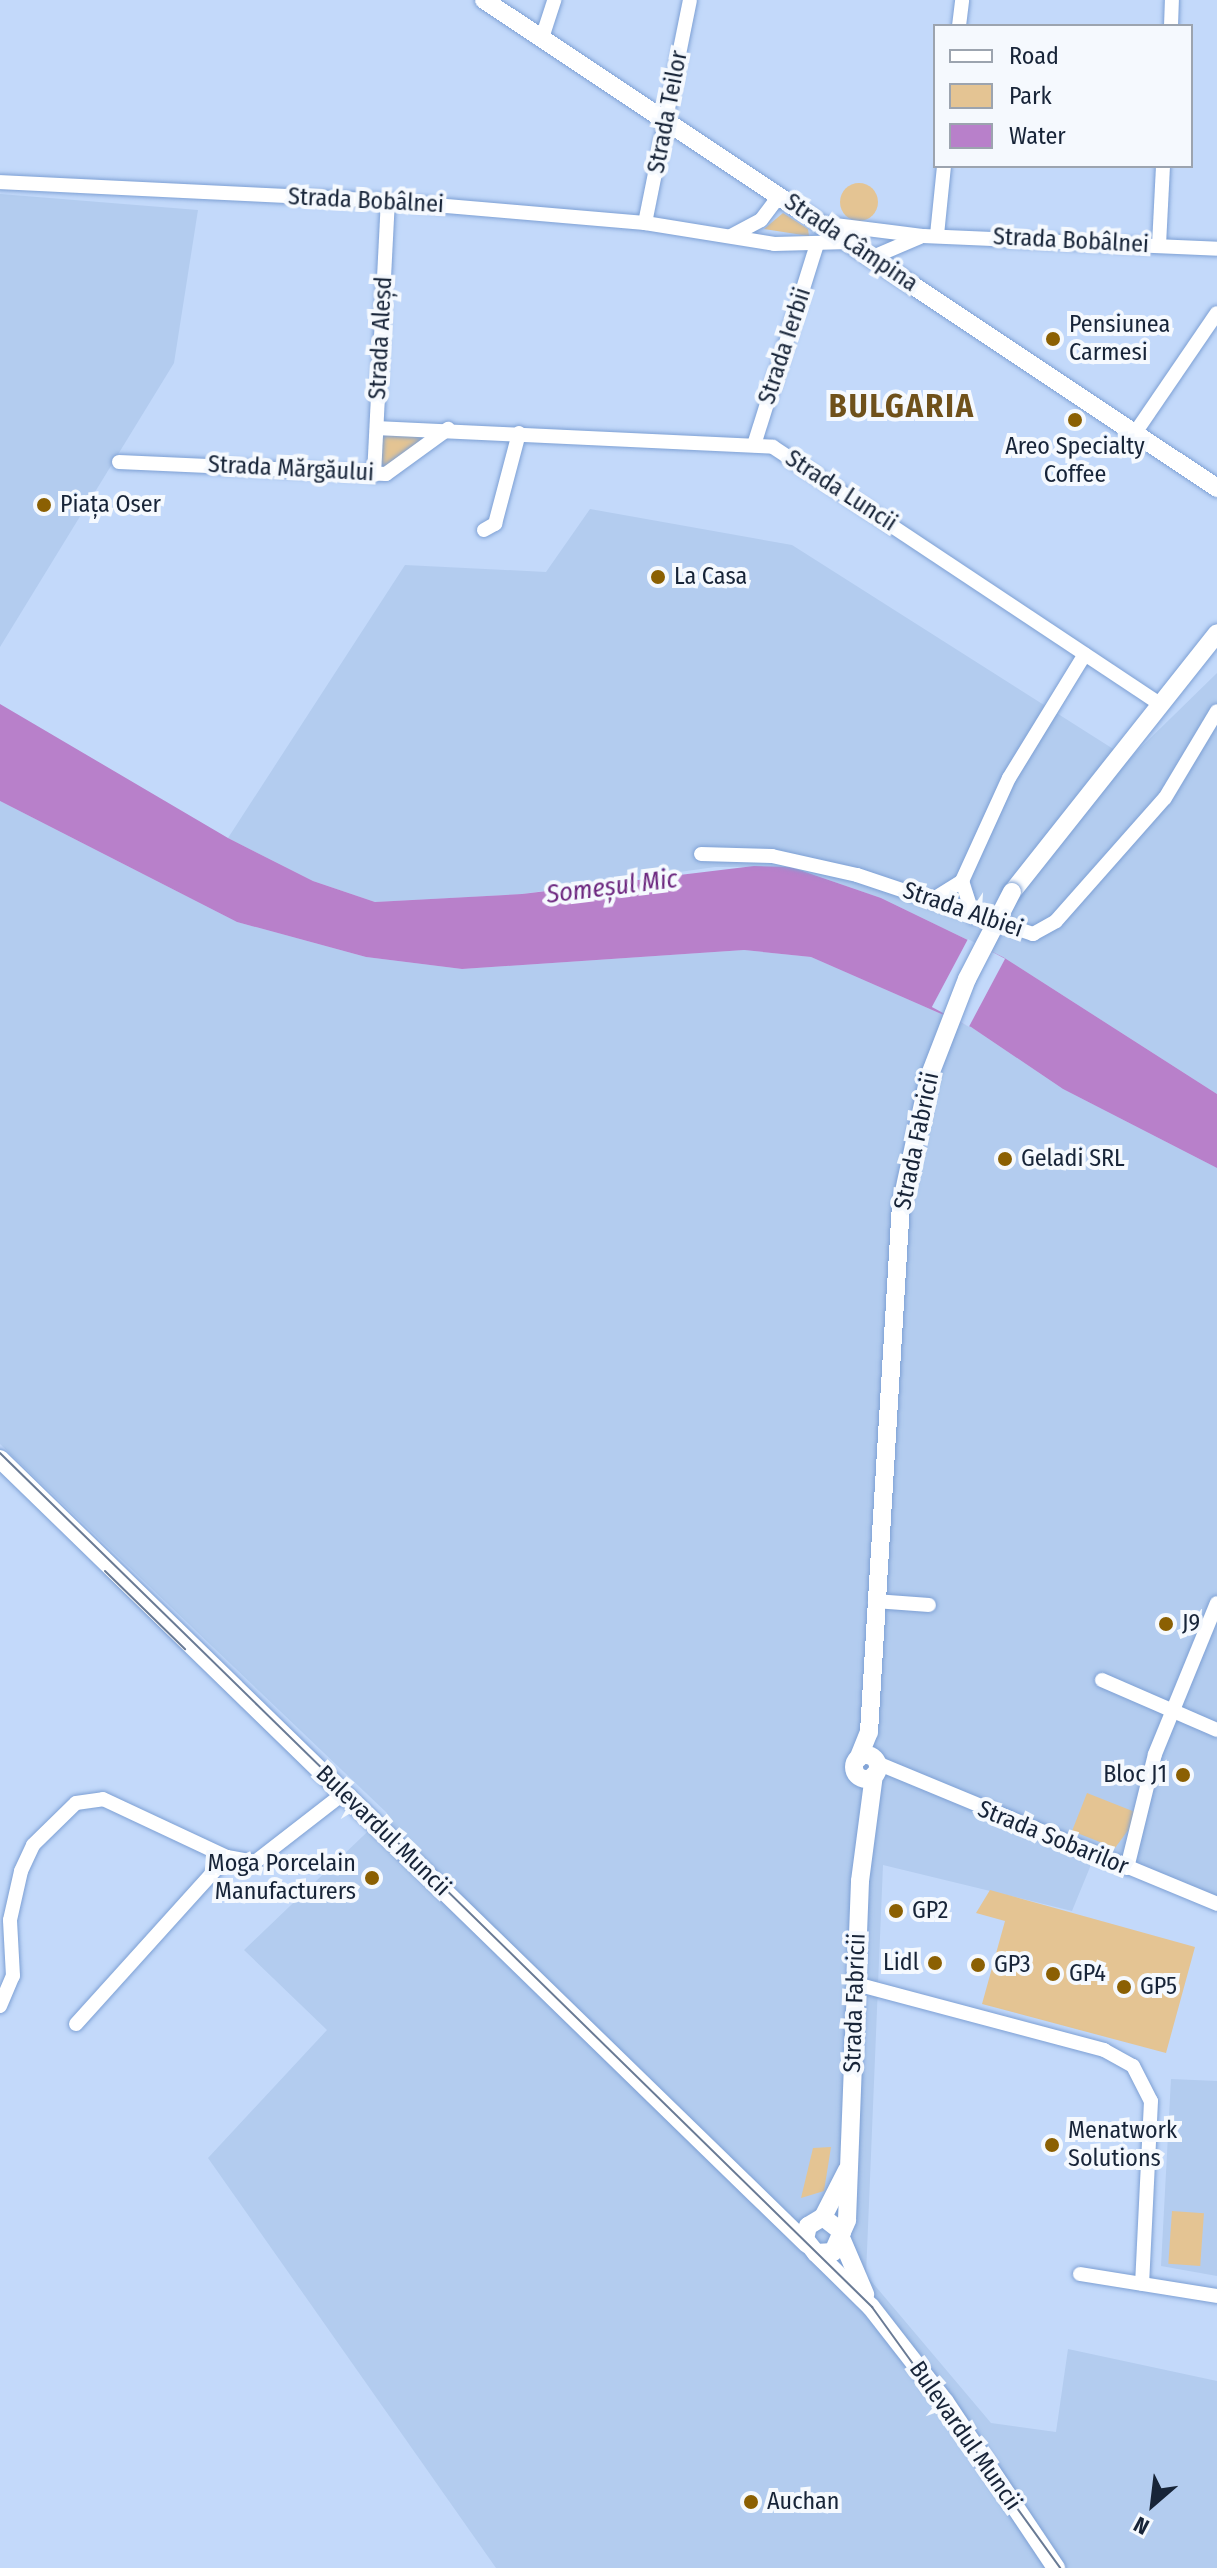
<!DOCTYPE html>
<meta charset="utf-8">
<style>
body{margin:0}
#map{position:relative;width:1217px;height:2568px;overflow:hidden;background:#c3d9fa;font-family:"Fira Sans Condensed",sans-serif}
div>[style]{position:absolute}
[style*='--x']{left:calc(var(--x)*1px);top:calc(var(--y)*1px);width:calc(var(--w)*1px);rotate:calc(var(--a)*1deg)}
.built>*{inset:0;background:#b3ccef}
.green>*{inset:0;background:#e4c493;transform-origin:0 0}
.round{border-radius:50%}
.water>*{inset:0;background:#b880ca}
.pier>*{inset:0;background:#c3d9fa;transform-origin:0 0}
.roads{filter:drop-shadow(0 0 2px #7da0d4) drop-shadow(0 0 2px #7da0d4)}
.minor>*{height:14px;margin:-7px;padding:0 7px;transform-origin:7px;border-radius:7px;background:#fff}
.major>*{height:18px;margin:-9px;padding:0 9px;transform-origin:9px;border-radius:9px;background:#fff}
.major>.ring{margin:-9px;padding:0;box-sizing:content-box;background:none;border:18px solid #fff;border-radius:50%}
.tram>*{height:2px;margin:-1px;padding:0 1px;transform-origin:1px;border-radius:1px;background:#6a7b95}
.bridges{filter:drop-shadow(0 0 2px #7da0d4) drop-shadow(0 0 2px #7da0d4)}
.major-bridge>*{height:18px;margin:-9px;padding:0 9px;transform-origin:9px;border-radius:9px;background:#fff}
.dots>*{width:22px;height:22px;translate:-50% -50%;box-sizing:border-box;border:4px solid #f5f9fe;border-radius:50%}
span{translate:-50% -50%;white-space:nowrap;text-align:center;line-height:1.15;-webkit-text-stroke:8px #f5f9fe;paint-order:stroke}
.street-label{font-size:24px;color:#172438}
.poi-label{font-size:24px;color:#172438}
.left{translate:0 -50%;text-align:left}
.right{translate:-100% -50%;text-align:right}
.water-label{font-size:26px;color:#6c277f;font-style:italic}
.district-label{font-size:32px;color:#6f511b;font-weight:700;letter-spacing:2px}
.legend{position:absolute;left:933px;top:24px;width:260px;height:144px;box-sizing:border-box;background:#f5f9fe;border:2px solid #9ca4af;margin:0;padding:10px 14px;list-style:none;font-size:24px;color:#172438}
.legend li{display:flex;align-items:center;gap:16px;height:40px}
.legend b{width:40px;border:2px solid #9ca4af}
.north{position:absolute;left:1113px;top:2464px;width:80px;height:80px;-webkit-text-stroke:6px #f5f9fe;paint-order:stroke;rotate:208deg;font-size:22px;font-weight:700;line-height:32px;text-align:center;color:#172438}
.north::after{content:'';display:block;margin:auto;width:28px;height:36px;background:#172438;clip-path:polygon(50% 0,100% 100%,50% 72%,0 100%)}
</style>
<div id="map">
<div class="built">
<div style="clip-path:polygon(0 194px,198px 210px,174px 363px,0 647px)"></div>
<div style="clip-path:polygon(590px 509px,792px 545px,1129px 759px,1217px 673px,1217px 1094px,1003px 957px,881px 898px,791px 867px,715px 867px,522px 894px,375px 902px,313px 881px,228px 838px,405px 565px,546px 572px)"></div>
<div style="clip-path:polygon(0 801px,237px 922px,366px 957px,462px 969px,744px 950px,811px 957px,971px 1027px,1063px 1089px,1217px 1168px,1217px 1904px,1095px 1855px,1072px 1911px,883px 1865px,866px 2275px,991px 2423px,1056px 2432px,1068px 2349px,1217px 2381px,1217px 2568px,496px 2568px,208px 2158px,327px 2030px,244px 1950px,387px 1813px,0 1444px)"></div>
<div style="clip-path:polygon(1171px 2079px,1217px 2081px,1217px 2276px,1161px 2266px)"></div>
</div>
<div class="green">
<div class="round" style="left:840px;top:183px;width:38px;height:38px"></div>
<div style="clip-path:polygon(783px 213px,808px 229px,809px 236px,764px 229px)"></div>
<div style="clip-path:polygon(381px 431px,438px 432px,381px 471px)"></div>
<div style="clip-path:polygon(1087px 1793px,1140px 1814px,1115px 1848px,1072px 1831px)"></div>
<div style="clip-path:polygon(990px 1890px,1195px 1947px,1166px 2053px,982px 2004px,1005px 1921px,976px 1913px)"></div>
<div style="clip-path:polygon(831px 2147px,824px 2191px,801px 2198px,813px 2148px)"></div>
<div style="left:1172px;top:2211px;width:32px;height:53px;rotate:4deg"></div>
</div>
<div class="water">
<div style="clip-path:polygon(0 704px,228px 838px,313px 881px,375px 902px,522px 894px,754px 866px,791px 867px,881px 898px,1003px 957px,1217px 1094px,1217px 1168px,1063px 1089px,971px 1027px,811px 957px,744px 950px,462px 969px,366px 957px,237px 922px,0 801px)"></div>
</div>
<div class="pier">
<div style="left:968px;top:939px;width:42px;height:77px;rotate:28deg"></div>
</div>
<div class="roads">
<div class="minor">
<div style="--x:959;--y:26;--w:26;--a:-83"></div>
<div style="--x:1171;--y:26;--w:26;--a:-88"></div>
<div style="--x:542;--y:38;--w:40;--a:-72"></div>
<div style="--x:0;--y:182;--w:388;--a:2.8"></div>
<div style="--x:388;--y:201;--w:258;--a:4.9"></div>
<div style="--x:645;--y:223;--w:131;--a:9.2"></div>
<div style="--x:774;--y:244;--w:76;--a:-1.5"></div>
<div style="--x:645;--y:223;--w:227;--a:-78.6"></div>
<div style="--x:819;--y:223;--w:106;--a:7.1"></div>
<div style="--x:924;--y:236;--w:293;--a:2.5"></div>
<div style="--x:937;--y:235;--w:69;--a:-84.2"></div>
<div style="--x:731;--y:236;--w:34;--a:-28"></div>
<div style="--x:761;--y:220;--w:31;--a:-53"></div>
<div style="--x:1159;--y:245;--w:79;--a:-87.1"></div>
<div style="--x:873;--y:257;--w:51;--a:-23.1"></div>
<div style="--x:377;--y:428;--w:396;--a:2.7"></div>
<div style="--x:773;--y:447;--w:462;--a:33.6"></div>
<div style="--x:1135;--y:433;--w:145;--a:-55.7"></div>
<div style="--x:754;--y:445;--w:207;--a:-72.6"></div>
<div style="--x:119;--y:462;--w:267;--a:2.6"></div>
<div style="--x:386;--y:474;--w:77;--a:-36"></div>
<div style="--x:374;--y:475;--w:274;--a:-87.1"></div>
<div style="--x:484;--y:530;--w:13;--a:-29"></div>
<div style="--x:495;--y:524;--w:94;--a:-75.2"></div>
<div style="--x:701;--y:854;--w:71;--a:1.6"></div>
<div style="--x:772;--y:856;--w:87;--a:12.6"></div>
<div style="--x:857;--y:875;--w:186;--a:18.5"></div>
<div style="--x:1033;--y:934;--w:26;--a:-29"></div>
<div style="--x:1056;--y:921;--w:164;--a:-48.5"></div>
<div style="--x:1165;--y:798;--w:101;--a:-59.1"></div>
<div style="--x:962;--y:881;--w:38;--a:72"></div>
<div style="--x:932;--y:900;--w:36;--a:-32"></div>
<div style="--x:962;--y:881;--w:113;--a:-65.5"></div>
<div style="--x:1009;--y:778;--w:145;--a:-58.5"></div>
<div style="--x:875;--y:1601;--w:54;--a:4.2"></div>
<div style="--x:1102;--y:1680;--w:125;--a:23.5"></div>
<div style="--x:877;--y:1763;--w:368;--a:22.5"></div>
<div style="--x:1127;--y:1868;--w:117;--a:-76.2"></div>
<div style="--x:1155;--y:1754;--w:163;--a:-67.7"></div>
<div style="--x:856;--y:1984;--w:257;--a:14.9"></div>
<div style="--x:1104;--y:2050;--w:33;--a:29"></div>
<div style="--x:1133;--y:2066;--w:39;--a:63"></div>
<div style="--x:1151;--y:2101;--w:183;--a:92.8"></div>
<div style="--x:0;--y:2006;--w:33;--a:-67"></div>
<div style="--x:13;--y:1976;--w:56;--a:-93.1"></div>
<div style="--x:10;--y:1920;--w:50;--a:-77.3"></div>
<div style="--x:21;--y:1871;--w:29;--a:-65"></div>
<div style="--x:33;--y:1845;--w:60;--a:-44.3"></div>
<div style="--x:76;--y:1803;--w:27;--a:-8"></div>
<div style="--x:103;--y:1799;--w:137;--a:25.1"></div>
<div style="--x:227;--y:1857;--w:28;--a:10"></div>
<div style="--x:255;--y:1862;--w:113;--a:-37.8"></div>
<div style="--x:76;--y:2024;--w:225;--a:-47.9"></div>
<div style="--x:1080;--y:2274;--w:139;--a:9.1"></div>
</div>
<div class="major">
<div style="--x:484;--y:0;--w:881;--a:33.65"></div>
<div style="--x:1012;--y:892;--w:330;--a:-51.6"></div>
<div style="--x:0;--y:1459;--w:1126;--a:44.21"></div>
<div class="ring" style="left:854px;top:1755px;width:6px;height:6px"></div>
<div style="--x:858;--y:1759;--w:29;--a:-68"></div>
<div style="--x:869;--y:1732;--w:528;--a:-86.53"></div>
<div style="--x:901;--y:1205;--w:131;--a:-77.7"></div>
<div style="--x:823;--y:2217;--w:53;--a:-62.9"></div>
<div style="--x:842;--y:2232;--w:24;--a:-142"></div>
<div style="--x:823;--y:2217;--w:17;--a:149"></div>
<div style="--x:808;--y:2226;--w:13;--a:103"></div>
<div style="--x:805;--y:2239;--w:18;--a:52"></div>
<div style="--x:816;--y:2253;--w:17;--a:-3"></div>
<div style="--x:833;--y:2252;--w:35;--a:-66"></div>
<div style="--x:847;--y:2220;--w:339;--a:-87.8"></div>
<div style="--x:860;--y:1881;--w:107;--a:-82.5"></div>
<div style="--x:842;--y:2240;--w:59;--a:66.9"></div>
<div style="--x:816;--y:2253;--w:77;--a:44.5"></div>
<div style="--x:871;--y:2307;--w:120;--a:52.1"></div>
<div style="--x:945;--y:2402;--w:200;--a:56.2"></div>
</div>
</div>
<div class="tram">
<div style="--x:0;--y:1453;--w:1221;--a:44.4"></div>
<div style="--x:872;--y:2307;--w:322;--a:54.2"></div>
<div style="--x:105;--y:1571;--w:112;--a:44.3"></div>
</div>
<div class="bridges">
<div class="major-bridge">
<div style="--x:929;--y:1077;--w:105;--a:-68.8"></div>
<div style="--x:967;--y:979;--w:98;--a:-62.7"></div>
</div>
</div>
<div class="dots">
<div style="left:1053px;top:339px;background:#8b6003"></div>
<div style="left:1075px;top:420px;background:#8b6003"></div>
<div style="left:44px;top:505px;background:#8b6003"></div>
<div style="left:658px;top:577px;background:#8b6003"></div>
<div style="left:1005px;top:1159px;background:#8b6003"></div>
<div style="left:1166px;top:1624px;background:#8b6003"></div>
<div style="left:1183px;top:1775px;background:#8b6003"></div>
<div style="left:372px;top:1878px;background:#8b6003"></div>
<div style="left:896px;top:1911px;background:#8b6003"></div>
<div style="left:935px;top:1963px;background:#8b6003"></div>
<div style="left:978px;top:1965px;background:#8b6003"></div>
<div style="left:1053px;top:1974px;background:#8b6003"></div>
<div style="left:1124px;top:1987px;background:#8b6003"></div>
<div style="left:1052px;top:2145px;background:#8b6003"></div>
<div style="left:751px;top:2502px;background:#8b6003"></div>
</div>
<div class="street-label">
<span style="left:668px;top:112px;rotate:-79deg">Strada Teilor</span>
<span style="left:366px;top:201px;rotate:3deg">Strada Bobâlnei</span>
<span style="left:1071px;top:241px;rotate:3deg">Strada Bobâlnei</span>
<span style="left:851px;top:243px;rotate:34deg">Strada Câmpina</span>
<span style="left:381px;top:338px;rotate:-87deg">Strada Aleșd</span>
<span style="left:785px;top:346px;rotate:-72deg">Strada Ierbii</span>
<span style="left:291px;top:469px;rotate:3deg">Strada Mărgăului</span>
<span style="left:841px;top:491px;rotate:33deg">Strada Luncii</span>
<span style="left:963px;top:910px;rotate:19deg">Strada Albiei</span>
<span style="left:917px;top:1141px;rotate:-78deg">Strada Fabricii</span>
<span style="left:383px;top:1831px;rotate:44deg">Bulevardul Muncii</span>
<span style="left:1053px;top:1838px;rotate:22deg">Strada Sobarilor</span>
<span style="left:855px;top:2003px;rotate:-88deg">Strada Fabricii</span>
<span style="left:965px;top:2436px;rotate:55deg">Bulevardul Muncii</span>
</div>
<div class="poi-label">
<span class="left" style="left:1069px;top:339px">Pensiunea<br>Carmesi</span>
<span style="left:1075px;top:461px">Areo Specialty<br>Coffee</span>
<span class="left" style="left:60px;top:505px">Piața Oser</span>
<span class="left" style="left:674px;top:577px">La Casa</span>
<span class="left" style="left:1021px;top:1159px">Geladi SRL</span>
<span class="left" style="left:1182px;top:1624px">J9</span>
<span class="right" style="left:1167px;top:1775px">Bloc J1</span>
<span class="right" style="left:356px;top:1878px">Moga Porcelain<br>Manufacturers</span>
<span class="left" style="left:912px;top:1911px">GP2</span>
<span class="right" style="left:919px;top:1963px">Lidl</span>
<span class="left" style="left:994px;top:1965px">GP3</span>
<span class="left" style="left:1069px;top:1974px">GP4</span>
<span class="left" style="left:1140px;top:1987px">GP5</span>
<span class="left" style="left:1068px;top:2145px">Menatwork<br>Solutions</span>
<span class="left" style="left:767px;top:2502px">Auchan</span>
</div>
<div class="water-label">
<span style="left:612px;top:887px;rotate:-7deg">Someșul Mic</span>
</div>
<div class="district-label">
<span style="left:902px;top:406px">BULGARIA</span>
</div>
<ul class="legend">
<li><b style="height:10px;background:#fff"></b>Road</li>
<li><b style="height:22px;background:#e4c493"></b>Park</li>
<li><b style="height:22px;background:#b880ca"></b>Water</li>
</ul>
<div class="north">N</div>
</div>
